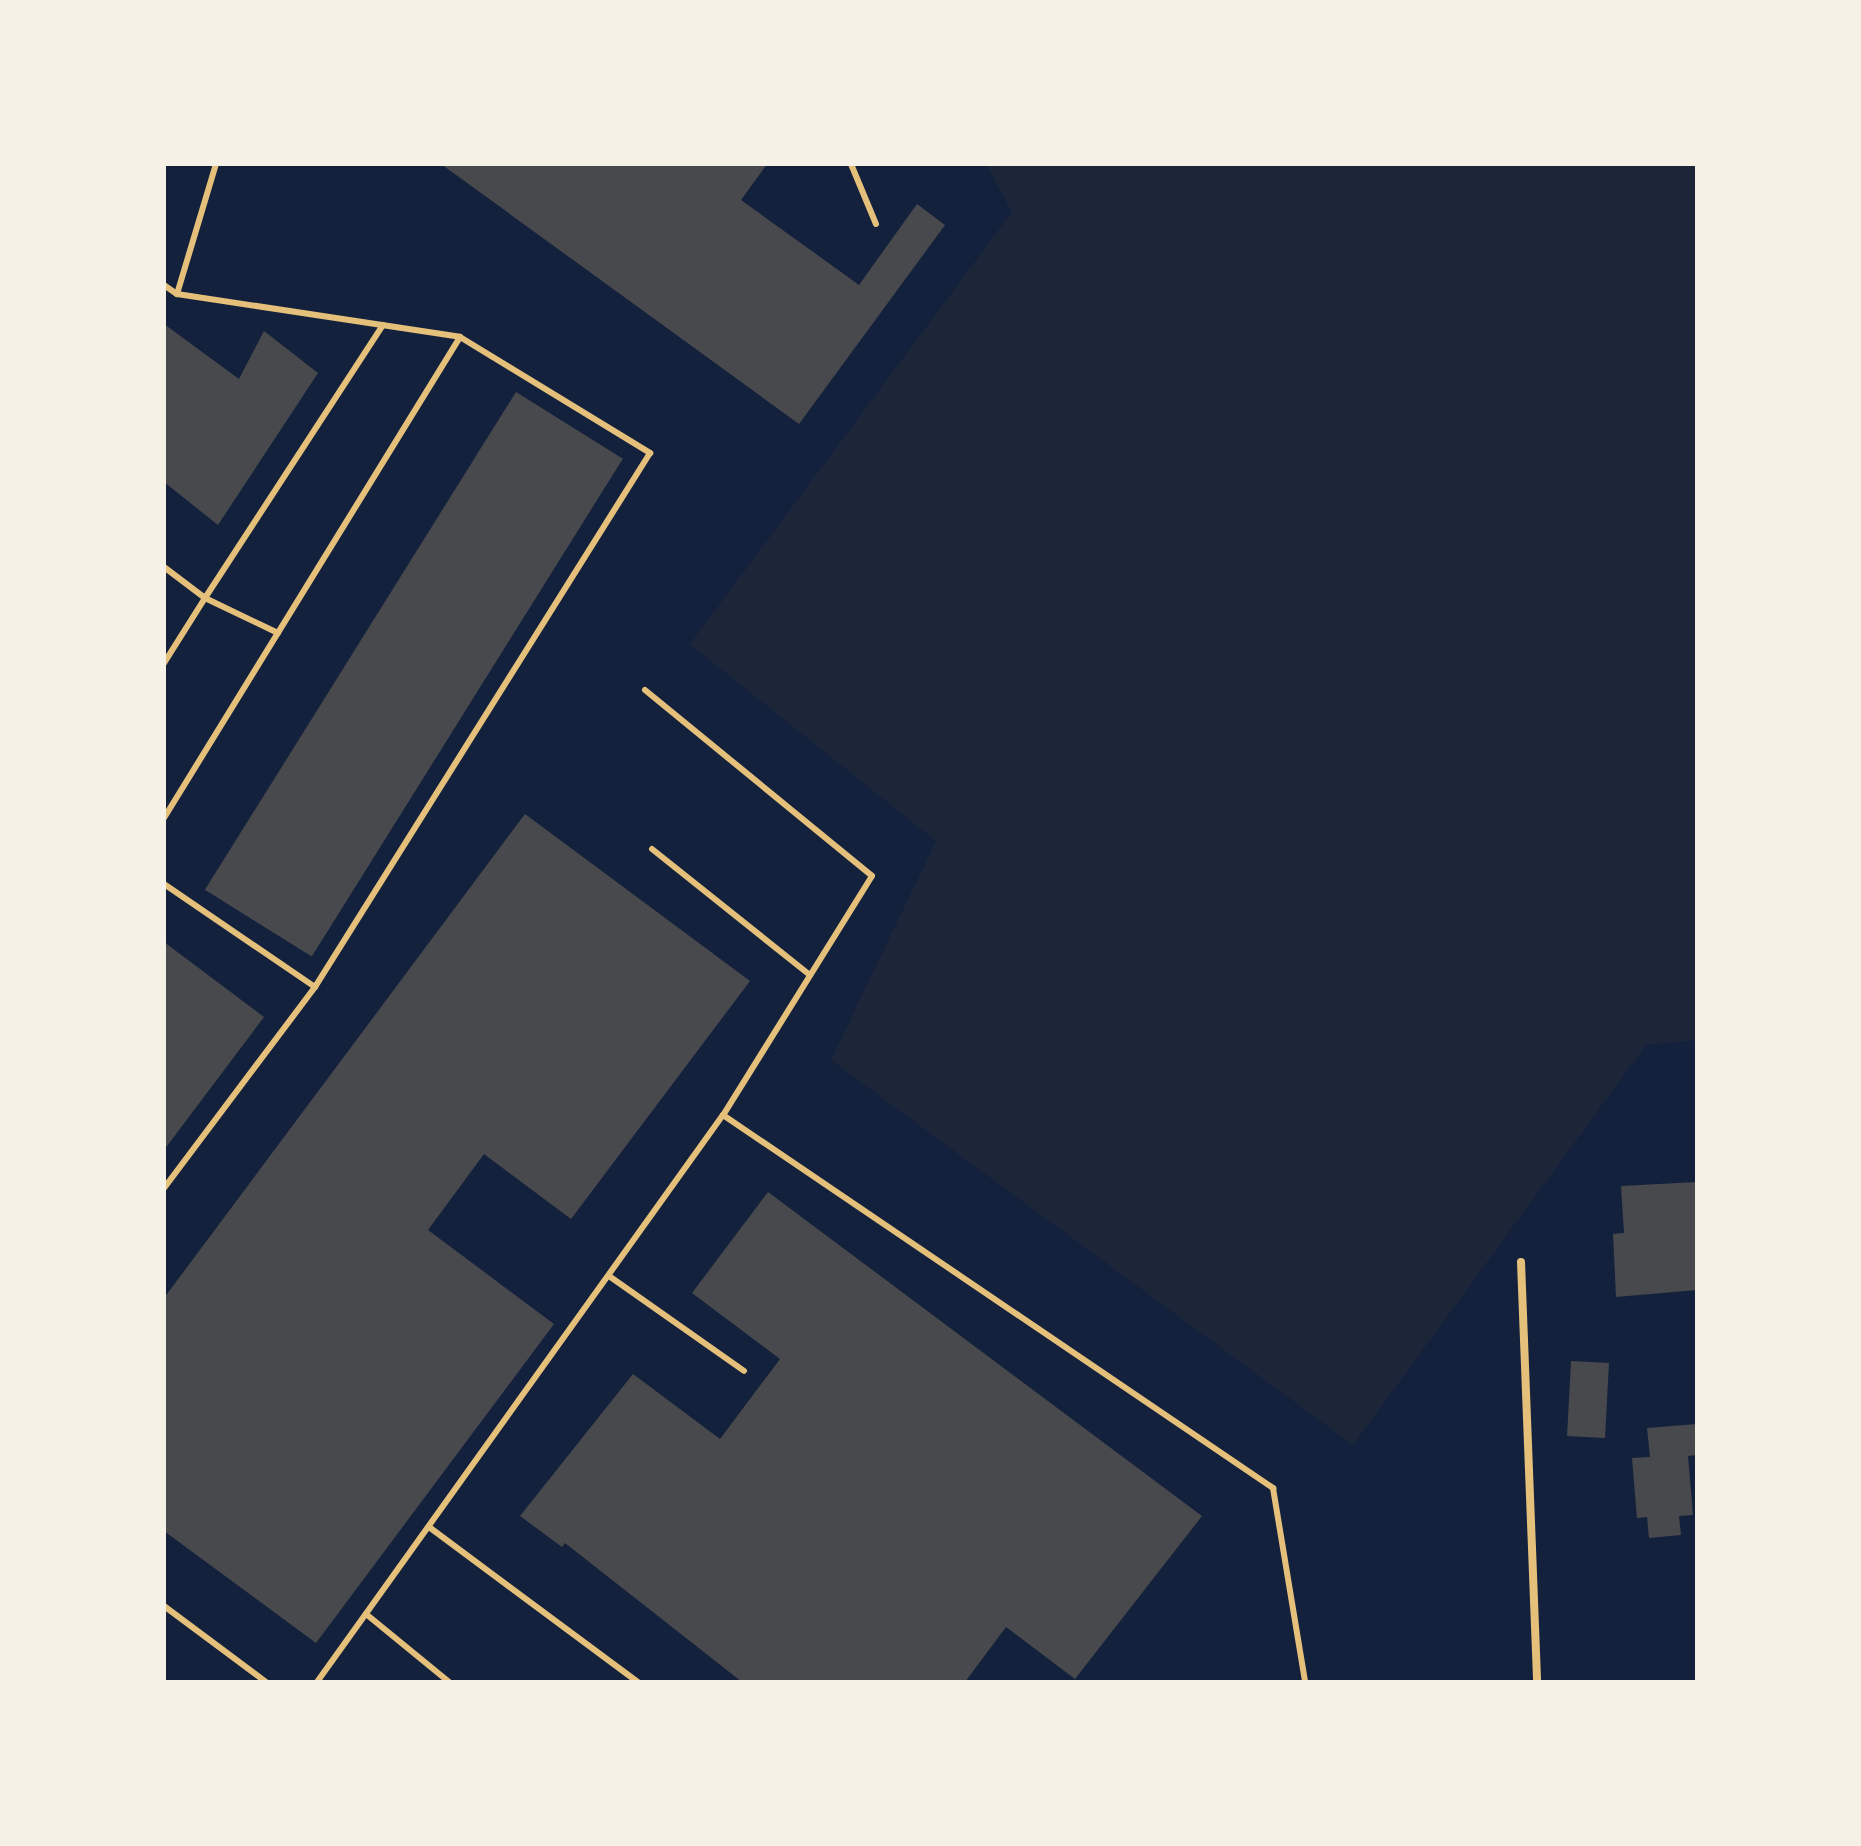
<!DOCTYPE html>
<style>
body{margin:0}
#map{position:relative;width:1861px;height:1846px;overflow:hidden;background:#14213d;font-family:Signika,sans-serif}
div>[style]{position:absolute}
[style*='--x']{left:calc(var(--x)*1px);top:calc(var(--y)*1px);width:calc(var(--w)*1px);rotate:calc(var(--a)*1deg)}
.green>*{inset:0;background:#1d2539}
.building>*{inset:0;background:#48494c;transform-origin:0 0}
.service>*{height:6px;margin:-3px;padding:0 3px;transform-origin:3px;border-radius:3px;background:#e5c07b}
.minor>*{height:8px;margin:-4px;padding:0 4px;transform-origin:4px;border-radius:4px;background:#e5c07b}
span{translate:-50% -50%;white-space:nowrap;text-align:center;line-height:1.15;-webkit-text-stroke:8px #f6f1e7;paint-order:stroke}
.frame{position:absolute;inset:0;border:166px solid #f6f1e7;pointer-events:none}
</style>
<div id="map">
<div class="green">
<div style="clip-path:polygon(986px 164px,1697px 164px,1697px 1040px,1646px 1045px,1353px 1445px,831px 1060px,936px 841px,690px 644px,1012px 212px)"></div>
</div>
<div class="building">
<div style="clip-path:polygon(441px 164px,767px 164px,741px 200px,859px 285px,917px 204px,945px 225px,799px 424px)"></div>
<div style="clip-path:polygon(164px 324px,239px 379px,264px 331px,318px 373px,218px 525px,164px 482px)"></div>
<div style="left:516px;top:392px;width:126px;height:587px;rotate:32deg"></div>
<div style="clip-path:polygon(525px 814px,750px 981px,571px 1219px,484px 1154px,428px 1230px,554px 1324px,316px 1643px,164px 1531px,164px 1298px)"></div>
<div style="clip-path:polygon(164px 942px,264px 1017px,164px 1150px)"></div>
<div style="clip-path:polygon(1697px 1182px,1697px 1290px,1616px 1297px,1613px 1234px,1624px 1233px,1621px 1186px)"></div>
<div style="clip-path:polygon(768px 1192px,1202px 1516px,1075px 1679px,1006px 1627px,965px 1682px,742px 1682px,565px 1543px,562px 1547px,520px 1516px,633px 1374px,720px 1439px,780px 1359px,692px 1293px)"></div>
<div style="left:1571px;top:1361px;width:38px;height:75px;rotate:3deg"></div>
<div style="clip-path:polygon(1697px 1424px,1697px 1455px,1688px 1456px,1693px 1515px,1679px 1516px,1681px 1535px,1649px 1538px,1647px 1517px,1637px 1518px,1632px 1458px,1650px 1457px,1647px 1428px)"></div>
</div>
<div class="service">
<div style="--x:851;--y:164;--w:65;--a:67.4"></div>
<div style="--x:164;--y:285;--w:16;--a:35"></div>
<div style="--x:177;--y:294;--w:286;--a:8.6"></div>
<div style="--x:460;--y:337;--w:223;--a:31.4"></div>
<div style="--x:650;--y:453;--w:630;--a:122.1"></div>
<div style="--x:315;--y:987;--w:251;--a:126.9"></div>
<div style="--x:177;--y:294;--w:136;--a:-73.3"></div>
<div style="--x:164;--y:567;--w:51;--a:37.1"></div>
<div style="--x:205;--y:598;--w:77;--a:122.2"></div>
<div style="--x:278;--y:633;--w:81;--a:-154.4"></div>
<div style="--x:205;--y:598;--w:326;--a:-56.9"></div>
<div style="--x:645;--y:690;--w:293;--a:39.3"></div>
<div style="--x:872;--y:876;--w:282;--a:121.9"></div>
<div style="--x:723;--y:1115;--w:665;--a:34.14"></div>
<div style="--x:1273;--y:1488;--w:197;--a:80.6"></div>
<div style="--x:164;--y:818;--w:565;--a:-58.39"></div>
<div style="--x:652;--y:849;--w:202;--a:38.6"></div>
<div style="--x:164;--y:884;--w:183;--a:34.3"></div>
<div style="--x:609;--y:1276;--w:165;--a:35.1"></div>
<div style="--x:429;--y:1527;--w:260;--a:36.6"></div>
<div style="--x:164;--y:1606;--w:127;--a:36.7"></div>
<div style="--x:366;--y:1614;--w:107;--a:39.3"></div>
<div style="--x:317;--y:1682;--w:697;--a:-54.4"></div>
</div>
<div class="minor">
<div style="--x:1521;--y:1262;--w:420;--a:87.8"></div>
</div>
<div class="frame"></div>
</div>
